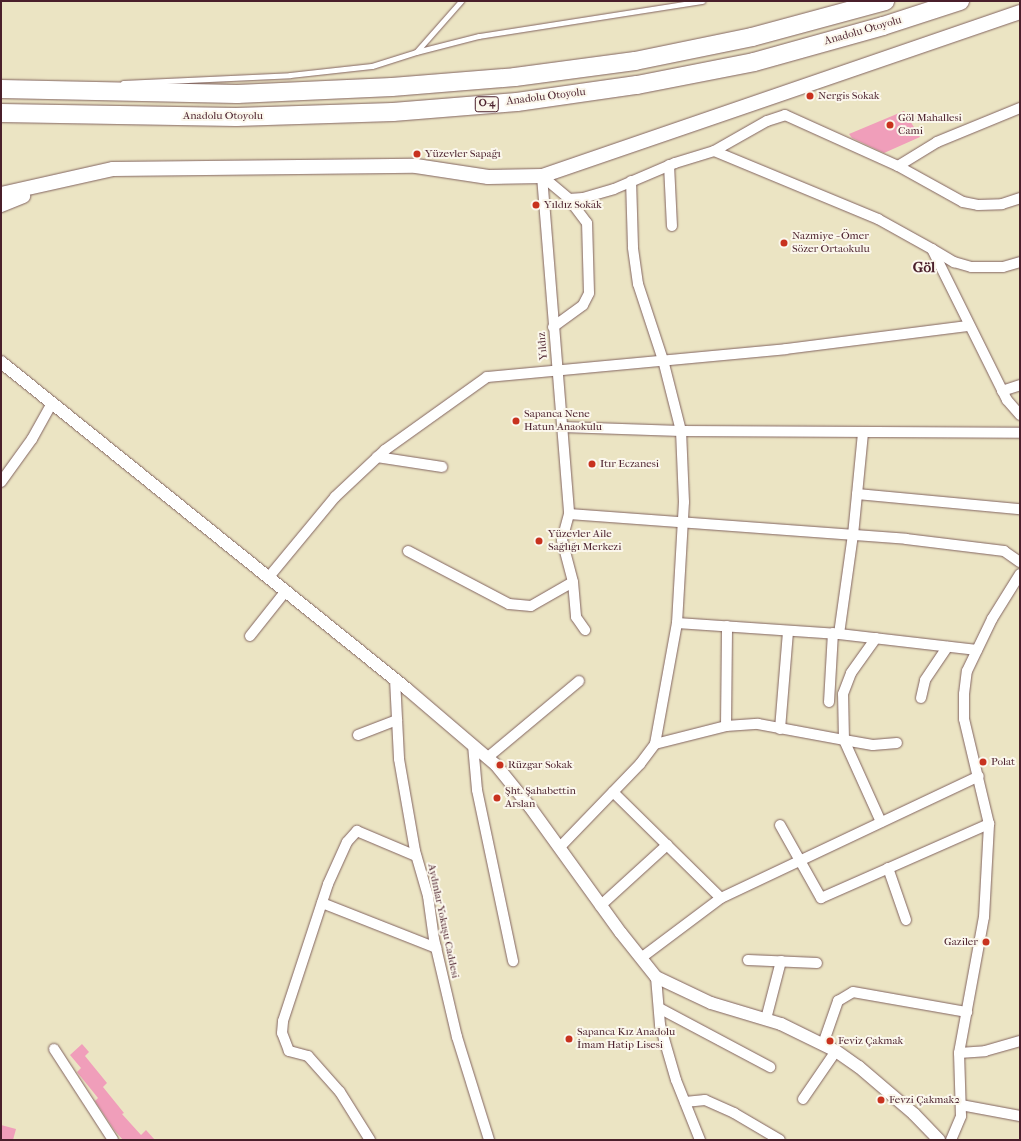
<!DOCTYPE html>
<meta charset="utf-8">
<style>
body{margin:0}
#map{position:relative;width:1021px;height:1141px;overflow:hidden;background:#ebe4c3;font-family:"IM FELL French Canon",serif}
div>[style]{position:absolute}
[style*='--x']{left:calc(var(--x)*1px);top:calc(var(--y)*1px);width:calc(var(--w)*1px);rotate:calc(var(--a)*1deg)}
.building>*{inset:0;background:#f09eba}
.roads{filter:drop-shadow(0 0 1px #826460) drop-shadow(0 0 1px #826460)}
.service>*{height:5px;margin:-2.5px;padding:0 2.5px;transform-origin:2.5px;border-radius:2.5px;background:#fff}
.minor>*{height:10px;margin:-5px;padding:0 5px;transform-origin:5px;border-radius:5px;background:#fff}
.tertiary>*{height:12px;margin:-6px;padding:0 6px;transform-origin:6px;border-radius:6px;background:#fff}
.secondary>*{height:14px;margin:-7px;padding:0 7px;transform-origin:7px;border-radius:7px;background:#fff}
.motorway>*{height:18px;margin:-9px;padding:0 9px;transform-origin:9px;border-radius:9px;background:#fff}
.dots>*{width:11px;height:11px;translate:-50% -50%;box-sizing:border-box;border:2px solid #fbf7ec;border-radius:50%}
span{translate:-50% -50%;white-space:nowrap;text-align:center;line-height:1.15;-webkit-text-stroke:4px #fbf7ec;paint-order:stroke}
.shield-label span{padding:1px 3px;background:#fbf7ec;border:1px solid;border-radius:3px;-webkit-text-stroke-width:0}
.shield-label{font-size:10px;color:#4a1f2b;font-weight:700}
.street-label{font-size:11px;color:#4a1f2b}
.poi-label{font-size:11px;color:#4a1f2b}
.left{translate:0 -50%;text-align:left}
.right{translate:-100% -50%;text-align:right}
.district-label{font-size:15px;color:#4a1f2b;font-weight:700}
.frame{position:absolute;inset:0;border:2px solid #4a1f2b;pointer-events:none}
</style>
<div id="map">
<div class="building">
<div style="clip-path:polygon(904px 111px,920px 137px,884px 153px,852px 138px,849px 134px)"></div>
<div style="clip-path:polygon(82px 1044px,89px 1052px,85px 1056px,107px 1083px,103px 1087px,124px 1113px,122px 1114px,141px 1135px,146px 1130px,155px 1140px,123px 1140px,115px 1131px,95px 1101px,98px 1098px,77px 1072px,81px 1068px,70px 1055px)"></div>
<div style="clip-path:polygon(1px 1125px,16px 1129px,13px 1140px,1px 1140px)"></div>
</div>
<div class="roads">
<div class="service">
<div style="--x:417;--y:51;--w:67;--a:-48.7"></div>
<div style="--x:123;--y:83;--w:167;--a:-2.7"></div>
<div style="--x:290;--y:75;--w:82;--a:-6.3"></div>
<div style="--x:372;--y:66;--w:46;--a:-17.7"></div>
<div style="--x:416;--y:52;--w:65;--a:-14.3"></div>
<div style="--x:479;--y:36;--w:226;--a:-8.9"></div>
</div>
<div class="minor">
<div style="--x:714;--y:151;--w:178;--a:22.5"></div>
<div style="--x:878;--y:219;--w:62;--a:29.1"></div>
<div style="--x:932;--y:249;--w:169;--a:63.6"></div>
<div style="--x:1007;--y:400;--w:20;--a:49"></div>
<div style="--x:669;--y:165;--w:61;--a:87.2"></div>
<div style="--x:898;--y:166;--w:46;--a:-31.6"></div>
<div style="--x:937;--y:142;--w:90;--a:-22.3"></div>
<div style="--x:542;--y:176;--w:35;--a:40"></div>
<div style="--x:569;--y:199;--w:14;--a:-4"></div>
<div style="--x:583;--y:198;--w:32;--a:-16"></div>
<div style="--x:614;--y:189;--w:66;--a:-23.1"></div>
<div style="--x:675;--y:163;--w:41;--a:-17.1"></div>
<div style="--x:714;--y:151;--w:61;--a:-29.5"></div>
<div style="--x:767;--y:121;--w:19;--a:-18"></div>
<div style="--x:785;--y:115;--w:124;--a:24.3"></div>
<div style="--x:898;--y:166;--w:74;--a:29"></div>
<div style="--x:963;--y:202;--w:15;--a:11"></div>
<div style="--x:978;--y:205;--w:24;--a:-2"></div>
<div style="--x:1002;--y:204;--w:19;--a:-18"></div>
<div style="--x:542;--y:176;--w:339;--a:85.4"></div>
<div style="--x:569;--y:514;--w:27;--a:105"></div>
<div style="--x:562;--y:540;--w:43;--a:75.3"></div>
<div style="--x:573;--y:582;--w:35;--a:85"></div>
<div style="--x:576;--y:617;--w:16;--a:55"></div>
<div style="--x:932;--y:249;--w:26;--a:31"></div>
<div style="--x:954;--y:262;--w:18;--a:16"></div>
<div style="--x:971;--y:267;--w:32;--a:0"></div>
<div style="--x:1003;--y:267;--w:18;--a:-16"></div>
<div style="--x:553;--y:327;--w:37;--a:-36"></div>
<div style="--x:583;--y:305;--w:13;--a:-63"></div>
<div style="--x:589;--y:293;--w:70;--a:-91.6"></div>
<div style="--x:587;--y:223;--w:30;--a:-127"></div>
<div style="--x:1002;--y:391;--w:19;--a:-18"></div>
<div style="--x:562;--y:427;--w:119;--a:1.9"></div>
<div style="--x:681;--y:431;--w:339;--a:0.3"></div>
<div style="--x:377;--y:457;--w:66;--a:8.7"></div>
<div style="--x:1;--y:482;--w:53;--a:-54.2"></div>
<div style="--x:32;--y:439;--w:41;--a:-60.9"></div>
<div style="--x:857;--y:494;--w:164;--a:5.3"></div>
<div style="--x:569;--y:514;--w:338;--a:4.2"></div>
<div style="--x:906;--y:539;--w:99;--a:7"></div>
<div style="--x:1004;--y:551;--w:19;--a:35"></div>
<div style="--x:408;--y:551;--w:114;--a:27.7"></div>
<div style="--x:509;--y:604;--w:22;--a:5"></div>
<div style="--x:531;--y:606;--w:48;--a:-29.7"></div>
<div style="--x:268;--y:578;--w:105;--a:-50.4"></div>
<div style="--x:335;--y:497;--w:69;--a:-43.2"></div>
<div style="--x:385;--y:450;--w:125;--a:-35.6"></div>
<div style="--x:487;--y:377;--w:300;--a:-5.3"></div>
<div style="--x:786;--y:349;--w:184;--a:-7.2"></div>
<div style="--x:677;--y:623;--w:162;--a:3.9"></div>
<div style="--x:839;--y:634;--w:139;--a:6.6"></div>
<div style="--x:839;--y:634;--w:100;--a:-82"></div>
<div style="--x:853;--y:535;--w:102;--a:-84.4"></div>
<div style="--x:250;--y:636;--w:56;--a:-51.5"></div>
<div style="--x:395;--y:679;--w:80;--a:87.1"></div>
<div style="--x:399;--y:759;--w:93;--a:80.1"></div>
<div style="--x:415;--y:851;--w:47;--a:73.9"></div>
<div style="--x:428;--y:896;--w:43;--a:82.1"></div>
<div style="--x:434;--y:939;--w:101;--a:76.8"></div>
<div style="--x:457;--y:1037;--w:108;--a:72.7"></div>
<div style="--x:921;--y:698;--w:18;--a:-77"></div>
<div style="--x:925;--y:680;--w:40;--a:-56"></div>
<div style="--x:829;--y:702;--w:69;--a:-86.7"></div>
<div style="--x:726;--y:726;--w:100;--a:-89.4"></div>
<div style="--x:780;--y:729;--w:98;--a:-85.3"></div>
<div style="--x:358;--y:735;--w:42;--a:-21"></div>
<div style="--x:655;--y:744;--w:73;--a:-14.2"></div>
<div style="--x:726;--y:726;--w:32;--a:-4"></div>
<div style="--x:758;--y:724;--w:87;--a:10.5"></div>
<div style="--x:844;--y:740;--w:46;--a:-91.2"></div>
<div style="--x:843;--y:694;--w:22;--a:-69"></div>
<div style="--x:851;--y:673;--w:43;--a:-54.5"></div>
<div style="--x:473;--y:745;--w:45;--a:84.9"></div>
<div style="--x:477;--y:790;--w:175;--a:78.1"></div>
<div style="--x:487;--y:758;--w:120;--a:-39.9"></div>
<div style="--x:613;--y:792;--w:151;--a:44.5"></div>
<div style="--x:721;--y:898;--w:285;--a:-25.3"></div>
<div style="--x:881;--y:822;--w:90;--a:-114.3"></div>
<div style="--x:844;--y:740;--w:29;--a:10"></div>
<div style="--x:873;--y:745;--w:24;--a:-5"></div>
<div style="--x:780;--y:825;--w:84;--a:60.7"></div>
<div style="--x:821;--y:898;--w:184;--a:-23.8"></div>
<div style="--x:559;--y:848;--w:117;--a:-46"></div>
<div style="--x:640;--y:764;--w:25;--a:-53"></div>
<div style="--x:655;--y:744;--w:123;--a:-79.7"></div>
<div style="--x:677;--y:623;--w:121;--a:-86.7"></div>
<div style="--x:684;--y:502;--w:71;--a:-92.4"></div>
<div style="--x:681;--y:431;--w:73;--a:-104.2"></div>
<div style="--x:663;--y:360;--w:80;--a:-108.2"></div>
<div style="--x:638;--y:284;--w:37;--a:-98"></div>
<div style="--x:633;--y:247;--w:66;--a:-91.7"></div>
<div style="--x:888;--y:868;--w:55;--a:70.9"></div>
<div style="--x:322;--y:903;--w:123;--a:21.5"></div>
<div style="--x:600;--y:906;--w:91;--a:-42.3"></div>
<div style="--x:641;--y:958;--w:100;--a:-36.9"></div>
<div style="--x:748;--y:960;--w:69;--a:2.5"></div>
<div style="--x:656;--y:977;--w:48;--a:85.2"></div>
<div style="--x:660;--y:1025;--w:57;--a:73.8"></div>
<div style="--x:676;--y:1080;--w:65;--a:68.2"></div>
<div style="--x:659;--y:1008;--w:126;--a:28"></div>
<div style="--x:766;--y:1019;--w:60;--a:-75.5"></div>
<div style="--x:823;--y:1044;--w:46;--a:-70.8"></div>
<div style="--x:838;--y:1001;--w:17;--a:-31"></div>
<div style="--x:853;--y:992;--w:116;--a:10"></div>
<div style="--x:54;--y:1049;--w:108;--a:57"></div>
<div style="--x:959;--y:1053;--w:26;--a:-4"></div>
<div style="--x:985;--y:1051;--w:36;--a:-16"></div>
<div style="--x:803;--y:1099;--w:58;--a:-55.5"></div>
<div style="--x:685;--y:1102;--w:20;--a:-6"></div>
<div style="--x:705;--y:1100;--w:32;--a:24"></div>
<div style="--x:734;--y:1113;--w:53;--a:30.4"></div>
<div style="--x:961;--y:1105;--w:60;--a:10.6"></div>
<div style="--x:370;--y:1140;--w:57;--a:-122"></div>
<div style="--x:340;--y:1092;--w:48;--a:-131.6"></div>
<div style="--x:308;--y:1056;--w:20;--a:-165"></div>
<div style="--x:289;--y:1051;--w:19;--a:-111"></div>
<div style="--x:282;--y:1033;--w:12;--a:-85"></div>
<div style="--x:283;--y:1021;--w:144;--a:-71.8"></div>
<div style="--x:328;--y:884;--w:46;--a:-65.7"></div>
<div style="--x:347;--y:842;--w:15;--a:-48"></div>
<div style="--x:357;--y:831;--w:64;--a:23"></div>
<div style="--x:951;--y:1140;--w:26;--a:-67"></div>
<div style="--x:961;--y:1116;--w:63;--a:-91.8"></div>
<div style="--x:959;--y:1053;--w:138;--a:-79.6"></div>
<div style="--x:984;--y:917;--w:93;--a:-86.9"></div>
<div style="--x:989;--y:824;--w:108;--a:-103.4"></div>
<div style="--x:964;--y:719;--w:25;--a:-90"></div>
<div style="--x:964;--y:694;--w:23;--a:-83"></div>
<div style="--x:967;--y:671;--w:58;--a:-64.3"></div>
<div style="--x:992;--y:619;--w:53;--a:-58.1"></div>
</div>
<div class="tertiary">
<div style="--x:1;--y:362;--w:521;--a:38.85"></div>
<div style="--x:407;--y:689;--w:117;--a:40.5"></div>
<div style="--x:496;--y:765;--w:54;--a:51"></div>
<div style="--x:530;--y:807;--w:155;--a:54.2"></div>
<div style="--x:621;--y:933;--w:56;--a:51.5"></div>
<div style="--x:656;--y:977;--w:61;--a:25.3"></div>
<div style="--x:711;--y:1003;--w:73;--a:16.7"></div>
<div style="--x:781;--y:1024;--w:61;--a:26.1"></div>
<div style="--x:836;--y:1051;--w:28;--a:35"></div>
<div style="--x:859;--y:1067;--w:72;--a:40.5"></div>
<div style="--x:914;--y:1114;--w:36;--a:46"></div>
</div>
<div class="secondary">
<div style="--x:1;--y:194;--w:115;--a:-12.6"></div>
<div style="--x:113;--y:169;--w:303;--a:-0.6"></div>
<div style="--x:416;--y:166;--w:73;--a:8.7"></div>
<div style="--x:488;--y:177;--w:54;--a:-1.1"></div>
<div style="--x:542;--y:176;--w:505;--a:-18.94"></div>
<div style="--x:1;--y:205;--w:24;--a:-22"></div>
</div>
<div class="motorway">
<div style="--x:1;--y:89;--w:236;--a:1.2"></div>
<div style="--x:237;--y:94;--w:155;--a:-2.6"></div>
<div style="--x:392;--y:87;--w:123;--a:-4.6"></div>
<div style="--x:515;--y:77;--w:121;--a:-7.6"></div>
<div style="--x:635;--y:61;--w:119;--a:-11.6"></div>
<div style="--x:752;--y:37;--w:138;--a:-15.1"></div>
<div style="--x:1;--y:113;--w:235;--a:1"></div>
<div style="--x:236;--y:117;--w:157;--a:-1.8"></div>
<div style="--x:393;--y:112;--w:124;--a:-4.6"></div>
<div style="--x:517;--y:102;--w:121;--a:-8.1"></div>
<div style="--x:637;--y:85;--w:119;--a:-11.1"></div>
<div style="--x:754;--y:62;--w:134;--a:-15.6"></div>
<div style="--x:883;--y:26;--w:81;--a:-18"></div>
</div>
</div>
<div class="dots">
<div style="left:810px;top:96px;background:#c8321e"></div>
<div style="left:890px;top:125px;background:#c8321e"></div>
<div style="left:417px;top:154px;background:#c8321e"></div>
<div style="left:536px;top:205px;background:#c8321e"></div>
<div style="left:784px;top:243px;background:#c8321e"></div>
<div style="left:516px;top:421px;background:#c8321e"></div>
<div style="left:592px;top:464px;background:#c8321e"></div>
<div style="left:539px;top:541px;background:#c8321e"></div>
<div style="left:983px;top:762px;background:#c8321e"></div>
<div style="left:500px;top:765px;background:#c8321e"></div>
<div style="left:497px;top:798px;background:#c8321e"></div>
<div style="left:986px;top:942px;background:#c8321e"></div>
<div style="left:569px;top:1039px;background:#c8321e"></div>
<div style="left:830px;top:1041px;background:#c8321e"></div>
<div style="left:881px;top:1100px;background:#c8321e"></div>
</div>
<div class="shield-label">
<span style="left:487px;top:104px">O-4</span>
</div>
<div class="street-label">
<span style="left:863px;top:31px;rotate:-16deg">Anadolu Otoyolu</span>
<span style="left:546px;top:97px;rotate:-7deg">Anadolu Otoyolu</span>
<span style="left:223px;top:116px">Anadolu Otoyolu</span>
<span style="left:543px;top:346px;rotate:-95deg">Yıldız</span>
<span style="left:443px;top:921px;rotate:78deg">Aydınlar Yokuşu Caddesi</span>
</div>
<div class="poi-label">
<span class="left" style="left:818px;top:96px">Nergis Sokak</span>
<span class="left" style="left:898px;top:125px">Göl Mahallesi<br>Cami</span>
<span class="left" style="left:425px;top:154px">Yüzevler Sapağı</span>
<span class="left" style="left:544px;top:205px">Yıldız Sokak</span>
<span class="left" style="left:792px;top:243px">Nazmiye - Ömer<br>Sözer Ortaokulu</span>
<span class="left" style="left:524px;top:421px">Sapanca Nene<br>Hatun Anaokulu</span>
<span class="left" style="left:600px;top:464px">Itır Eczanesi</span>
<span class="left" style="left:548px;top:541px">Yüzevler Aile<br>Sağlığı Merkezi</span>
<span class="left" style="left:991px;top:762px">Polat</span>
<span class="left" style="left:508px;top:765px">Rüzgar Sokak</span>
<span class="left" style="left:505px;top:798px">Şht. Şahabettin<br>Arslan</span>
<span class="right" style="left:978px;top:942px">Gaziler</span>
<span class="left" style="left:577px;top:1039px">Sapanca Kız Anadolu<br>İmam Hatip Lisesi</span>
<span class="left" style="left:838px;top:1041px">Feviz Çakmak</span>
<span class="left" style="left:889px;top:1100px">Fevzi Çakmak2</span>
</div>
<div class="district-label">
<span style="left:924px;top:268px">Göl</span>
</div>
<div class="frame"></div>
</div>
